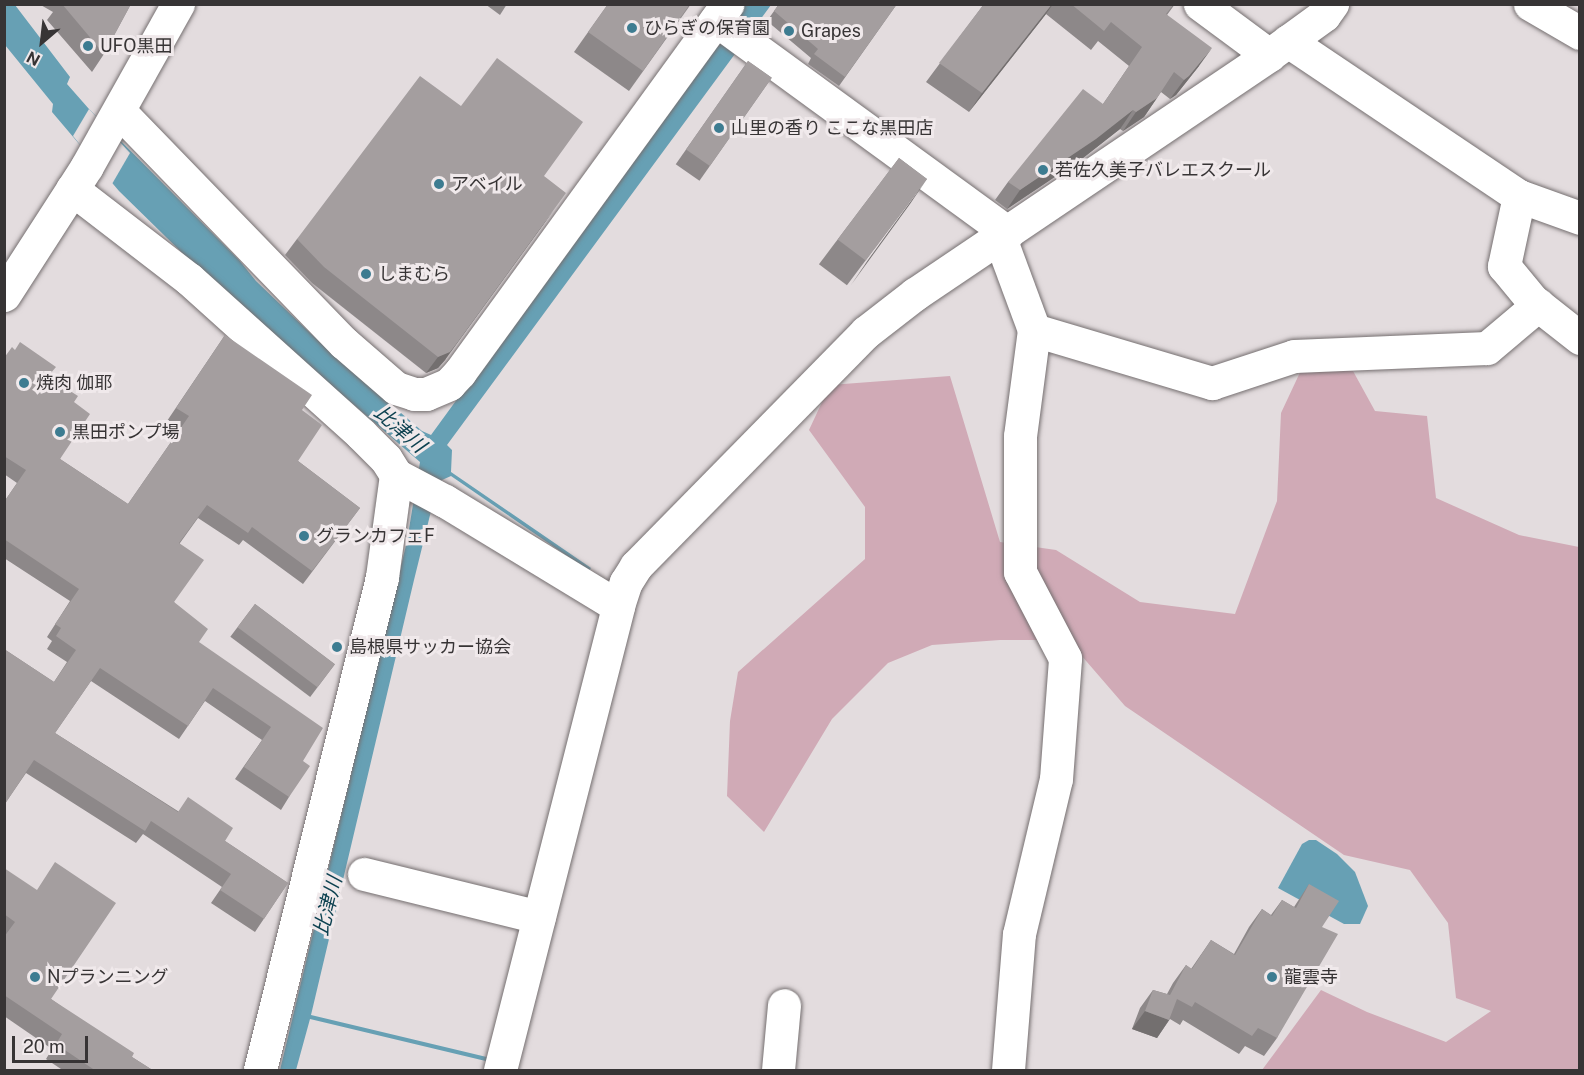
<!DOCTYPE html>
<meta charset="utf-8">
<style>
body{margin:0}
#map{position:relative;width:1584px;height:1075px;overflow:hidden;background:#e3dcde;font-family:"Public Sans","Noto Sans JP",sans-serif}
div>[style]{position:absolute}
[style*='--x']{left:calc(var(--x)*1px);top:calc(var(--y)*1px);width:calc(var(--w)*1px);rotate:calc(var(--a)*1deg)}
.green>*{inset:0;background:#d0aab6}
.water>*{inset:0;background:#67a0b4}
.pier>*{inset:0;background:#e3dcde}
.roads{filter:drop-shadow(0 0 2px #756f70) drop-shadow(0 0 2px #756f70)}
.minor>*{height:33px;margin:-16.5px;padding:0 16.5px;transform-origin:16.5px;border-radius:16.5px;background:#fff}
.wall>*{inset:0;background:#8d8889;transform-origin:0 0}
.shaded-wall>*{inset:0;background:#736f6f}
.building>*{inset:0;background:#a49e9f;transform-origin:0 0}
.dots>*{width:16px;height:16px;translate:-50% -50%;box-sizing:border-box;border:3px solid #f0e9eb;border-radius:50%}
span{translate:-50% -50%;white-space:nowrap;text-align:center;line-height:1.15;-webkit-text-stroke:6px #f0e9eb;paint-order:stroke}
.poi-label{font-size:18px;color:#373435}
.left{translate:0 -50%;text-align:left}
.water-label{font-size:20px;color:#0e4251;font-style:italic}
.frame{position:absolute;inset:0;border:6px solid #373435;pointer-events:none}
.north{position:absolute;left:12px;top:12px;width:60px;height:60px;-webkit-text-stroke:4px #f0e9eb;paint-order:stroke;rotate:208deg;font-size:16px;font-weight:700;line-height:24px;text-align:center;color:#373435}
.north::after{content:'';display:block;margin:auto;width:21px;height:27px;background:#373435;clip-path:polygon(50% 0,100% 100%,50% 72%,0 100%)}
.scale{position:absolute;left:12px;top:1036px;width:76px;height:27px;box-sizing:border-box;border:3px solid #373435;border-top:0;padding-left:8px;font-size:18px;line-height:21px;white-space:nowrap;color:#373435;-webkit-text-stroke:4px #f0e9eb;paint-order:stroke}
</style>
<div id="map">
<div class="green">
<div style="clip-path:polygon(1303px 366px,1353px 371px,1375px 411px,1427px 416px,1436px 498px,1519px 535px,1579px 547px,1579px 1070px,1262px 1070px,1321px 990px,1367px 1012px,1446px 1042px,1491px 1011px,1456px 998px,1448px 923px,1410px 870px,1344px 855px,1125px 706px,1068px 640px,1000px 640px,932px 645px,888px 663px,832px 719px,764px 832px,727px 796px,730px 721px,738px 672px,865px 559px,865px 507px,809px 430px,830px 385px,950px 376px,1000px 542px,1056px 550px,1140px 602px,1235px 614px,1277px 501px,1281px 413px)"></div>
</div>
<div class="water">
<div style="clip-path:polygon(4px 5px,15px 5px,70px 77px,67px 84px,89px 109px,239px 260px,256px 281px,330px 352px,422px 431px,431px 435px,744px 5px,771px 5px,447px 445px,452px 450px,451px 472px,591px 568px,589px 571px,451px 476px,442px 480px,433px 503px,414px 580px,311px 1015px,495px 1059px,494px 1063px,310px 1019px,296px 1070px,280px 1070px,407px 541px,420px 462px,216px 286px,119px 191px,52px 112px,53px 104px,5px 45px)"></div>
<div style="clip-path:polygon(1309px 840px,1316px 840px,1337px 854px,1355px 872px,1368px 906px,1360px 924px,1344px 924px,1278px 888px,1302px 844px)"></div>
</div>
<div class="pier">
<div style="clip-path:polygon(89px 109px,130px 153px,112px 184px,73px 136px)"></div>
</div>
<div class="roads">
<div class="minor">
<div style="--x:1200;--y:4;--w:86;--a:36.5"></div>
<div style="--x:1530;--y:4;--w:58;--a:30.1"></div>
<div style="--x:716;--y:20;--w:361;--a:36.1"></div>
<div style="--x:1288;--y:41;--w:278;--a:33.9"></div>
<div style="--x:1519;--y:196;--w:65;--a:19.8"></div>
<div style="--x:119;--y:111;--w:323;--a:45.9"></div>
<div style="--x:344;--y:343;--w:69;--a:40.9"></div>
<div style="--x:396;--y:388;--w:19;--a:18"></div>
<div style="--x:414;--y:394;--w:12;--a:0"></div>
<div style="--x:426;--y:394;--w:25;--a:-23"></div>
<div style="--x:449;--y:384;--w:16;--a:-47"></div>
<div style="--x:460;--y:372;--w:455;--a:-54"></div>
<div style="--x:72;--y:189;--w:148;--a:37.6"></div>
<div style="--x:189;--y:279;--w:232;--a:42"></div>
<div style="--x:361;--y:434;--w:35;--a:45"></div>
<div style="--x:386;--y:459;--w:19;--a:58"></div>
<div style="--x:396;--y:475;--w:55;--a:28"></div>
<div style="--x:445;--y:501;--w:202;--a:31.3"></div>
<div style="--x:1519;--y:196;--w:72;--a:102.1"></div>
<div style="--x:1504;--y:266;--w:45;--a:50.4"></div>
<div style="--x:1533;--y:301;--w:60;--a:38.2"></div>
<div style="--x:1000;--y:238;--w:98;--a:69.7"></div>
<div style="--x:1034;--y:330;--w:186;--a:16.6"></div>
<div style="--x:1212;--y:383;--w:86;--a:-18.2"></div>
<div style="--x:1294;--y:356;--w:193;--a:-2.4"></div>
<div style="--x:1487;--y:348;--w:67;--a:-40.1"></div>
<div style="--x:4;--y:295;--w:153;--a:-57.2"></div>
<div style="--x:87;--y:166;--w:186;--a:-60.7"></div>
<div style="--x:364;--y:874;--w:180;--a:13.8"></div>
<div style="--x:260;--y:1070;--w:508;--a:-76.1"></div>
<div style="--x:382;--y:577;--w:103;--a:-82.2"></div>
<div style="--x:500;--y:1070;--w:479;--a:-75.7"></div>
<div style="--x:618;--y:606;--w:25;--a:-72"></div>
<div style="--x:626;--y:582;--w:19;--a:-58"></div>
<div style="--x:636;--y:566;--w:328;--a:-45.5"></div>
<div style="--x:866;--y:332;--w:62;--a:-37.8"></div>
<div style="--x:915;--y:294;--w:427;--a:-34"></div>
<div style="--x:1269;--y:55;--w:68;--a:-36"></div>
<div style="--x:1324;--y:15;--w:14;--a:-54"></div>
<div style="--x:778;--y:1070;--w:65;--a:-84.7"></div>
<div style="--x:1008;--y:1070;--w:136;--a:-85.4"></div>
<div style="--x:1019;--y:934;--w:159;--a:-76.6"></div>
<div style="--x:1056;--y:779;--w:121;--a:-85.7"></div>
<div style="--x:1065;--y:658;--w:97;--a:-117.6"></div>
<div style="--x:1020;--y:572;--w:136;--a:-90"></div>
<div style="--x:1020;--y:436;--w:107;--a:-82.5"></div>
</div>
</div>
<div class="wall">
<div style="clip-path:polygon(39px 4px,131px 4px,104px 54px,92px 72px,47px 20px,53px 12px)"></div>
<div style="clip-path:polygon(485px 4px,507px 4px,500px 15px)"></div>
<div style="clip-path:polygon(608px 4px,691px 4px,629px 91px,574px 52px)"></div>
<div style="clip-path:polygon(779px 4px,897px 4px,839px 86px,808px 64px,811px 58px,767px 21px)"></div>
<div style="clip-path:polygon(984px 4px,1175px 4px,1167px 15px,1199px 66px,1176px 95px,1170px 99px,1161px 92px,1144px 117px,1123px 131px,1120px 129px,1083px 158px,1007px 209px,995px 200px,1008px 182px,1103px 104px,1129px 66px,1098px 41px,1091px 50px,1046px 14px,969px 112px,926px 82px)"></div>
<div style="left:748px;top:61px;width:29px;height:126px;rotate:35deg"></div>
<div style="left:899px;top:158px;width:35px;height:133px;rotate:37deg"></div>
<div style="clip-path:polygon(544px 177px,445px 360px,438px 368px,426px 373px,312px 283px,285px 255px,297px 239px)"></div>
<div style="clip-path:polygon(225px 335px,302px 410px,298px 461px,360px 508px,303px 584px,243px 540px,239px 545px,198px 518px,180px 543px,174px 602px,199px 643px,303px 761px,289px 797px,281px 810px,235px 779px,262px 740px,205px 701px,179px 739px,91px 681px,55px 733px,225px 841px,288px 883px,255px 932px,211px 903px,222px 887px,143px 834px,136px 843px,26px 773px,4px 805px,4px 649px,54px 682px,67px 662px,47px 649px,52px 641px,47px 637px,70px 601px,4px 558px,4px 502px,17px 483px,4px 474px,4px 357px,50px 374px,56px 382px,74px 402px,60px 459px,128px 504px,180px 429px,167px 421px)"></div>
<div style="left:255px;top:604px;width:100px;height:41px;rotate:37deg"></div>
<div style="clip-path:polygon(4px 868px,51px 999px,132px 1057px,154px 1071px,64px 1071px,46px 1059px,52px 1049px,4px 1016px)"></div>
<div style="clip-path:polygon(1309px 884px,1322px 927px,1277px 1038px,1264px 1056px,1245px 1046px,1239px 1054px,1183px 1020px,1180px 1025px,1170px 1019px,1157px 1038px,1132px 1029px,1140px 1008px,1153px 990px,1167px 994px,1173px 983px,1186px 965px,1191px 969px,1211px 940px,1234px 954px,1249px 927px,1262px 909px,1271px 915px,1282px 900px,1294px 907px)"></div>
</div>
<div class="shaded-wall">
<div style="clip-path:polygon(1052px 4px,1053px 4px,1046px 14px,969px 112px,982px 93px)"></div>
<div style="clip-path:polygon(1212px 48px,1199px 66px,1176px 95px,1170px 99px,1184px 80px)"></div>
<div style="clip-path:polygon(1157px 98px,1144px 117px,1123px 131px,1136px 112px)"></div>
<div style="clip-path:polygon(1133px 110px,1120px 129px,1083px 158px,1007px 209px,1020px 190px)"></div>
<div style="clip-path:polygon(927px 179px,910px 204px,851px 285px,868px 260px)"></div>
<div style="clip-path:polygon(554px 210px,445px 360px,438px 368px,426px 373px,438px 357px)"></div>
<div style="clip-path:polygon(1145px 1011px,1169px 1020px,1157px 1038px,1132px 1029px)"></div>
</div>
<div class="building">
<div style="clip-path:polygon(62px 4px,131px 4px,104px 54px)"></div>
<div style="clip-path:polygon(608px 4px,690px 4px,643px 71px,588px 32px)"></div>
<div style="clip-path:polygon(779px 4px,897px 4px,845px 77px,814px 54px,818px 49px,774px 11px)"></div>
<div style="clip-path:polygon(984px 4px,1052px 4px,982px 93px,939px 63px)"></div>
<div style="clip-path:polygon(1071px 4px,1174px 4px,1166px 14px,1212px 48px,1189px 76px,1184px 80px,1174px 72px,1157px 98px,1136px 112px,1133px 110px,1096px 139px,1020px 190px,1008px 182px,1083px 89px,1103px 104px,1142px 47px,1111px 22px,1104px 31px)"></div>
<div style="clip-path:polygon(497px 58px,583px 122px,544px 176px,566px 193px,457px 343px,450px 352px,438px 357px,324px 267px,297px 239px,420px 76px,461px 106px)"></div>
<div style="left:748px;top:61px;width:29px;height:108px;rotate:35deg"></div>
<div style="left:899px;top:158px;width:35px;height:102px;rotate:37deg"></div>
<div style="clip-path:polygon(225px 335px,312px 395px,302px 410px,322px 425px,298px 461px,360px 508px,312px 571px,252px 527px,248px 533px,207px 505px,179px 543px,204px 560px,174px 602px,208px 629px,199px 642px,323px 728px,303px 761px,310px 766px,289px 797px,244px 767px,271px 727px,213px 688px,188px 726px,100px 668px,55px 733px,178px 812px,188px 797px,233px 828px,225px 841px,288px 883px,264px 919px,220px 890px,231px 874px,151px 821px,145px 831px,34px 760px,5px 804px,4px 803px,4px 649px,54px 682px,76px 650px,56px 636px,61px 628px,55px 624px,79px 589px,4px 539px,4px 502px,26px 470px,4px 456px,4px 358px,12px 347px,15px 350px,20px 342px,56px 367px,50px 374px,57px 379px,56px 382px,78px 396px,74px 402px,90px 414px,60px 459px,128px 504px,189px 416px,176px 408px)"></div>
<div style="left:255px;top:604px;width:100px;height:29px;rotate:37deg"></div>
<div style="clip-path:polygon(55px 862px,116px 903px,51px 999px,134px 1053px,132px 1057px,154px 1071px,96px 1071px,56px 1044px,62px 1034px,4px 995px,4px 937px,15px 922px,4px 914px,4px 868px,37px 890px)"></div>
<div style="clip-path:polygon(1309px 884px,1339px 901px,1322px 927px,1338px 934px,1277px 1038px,1258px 1028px,1252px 1036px,1195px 1002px,1192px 1007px,1177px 999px,1169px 1020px,1145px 1011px,1153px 990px,1170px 995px,1186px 965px,1192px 969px,1211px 940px,1235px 955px,1262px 909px,1272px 916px,1282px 900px,1296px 908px)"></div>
</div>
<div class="dots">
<div style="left:632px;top:28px;background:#3d7c91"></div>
<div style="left:789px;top:31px;background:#3d7c91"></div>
<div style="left:88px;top:46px;background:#3d7c91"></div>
<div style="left:719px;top:128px;background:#3d7c91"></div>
<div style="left:1043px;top:170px;background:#3d7c91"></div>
<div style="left:439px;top:184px;background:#3d7c91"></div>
<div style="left:366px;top:274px;background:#3d7c91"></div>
<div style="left:24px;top:383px;background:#3d7c91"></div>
<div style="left:60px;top:432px;background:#3d7c91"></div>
<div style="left:304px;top:536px;background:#3d7c91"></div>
<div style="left:337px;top:647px;background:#3d7c91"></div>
<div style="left:35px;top:977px;background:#3d7c91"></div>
<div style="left:1272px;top:977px;background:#3d7c91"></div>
</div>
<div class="poi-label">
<span class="left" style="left:644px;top:28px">ひらぎの保育園</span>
<span class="left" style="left:801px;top:31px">Grapes</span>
<span class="left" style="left:100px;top:46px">UFO黒田</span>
<span class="left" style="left:731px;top:128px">山里の香り ここな黒田店</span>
<span class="left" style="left:1055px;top:170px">若佐久美子バレエスクール</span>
<span class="left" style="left:451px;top:184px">アベイル</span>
<span class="left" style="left:378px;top:274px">しまむら</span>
<span class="left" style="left:36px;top:383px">焼肉 伽耶</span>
<span class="left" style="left:72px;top:432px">黒田ポンプ場</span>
<span class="left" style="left:316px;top:536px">グランカフェF</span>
<span class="left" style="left:349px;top:647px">島根県サッカー協会</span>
<span class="left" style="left:47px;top:977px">Nプランニング</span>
<span class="left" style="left:1284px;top:977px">龍雲寺</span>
</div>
<div class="water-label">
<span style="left:400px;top:429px;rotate:41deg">比津川</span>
<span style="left:328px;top:906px;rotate:-76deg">比津川</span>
</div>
<div class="frame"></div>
<div class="north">N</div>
<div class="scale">20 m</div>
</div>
